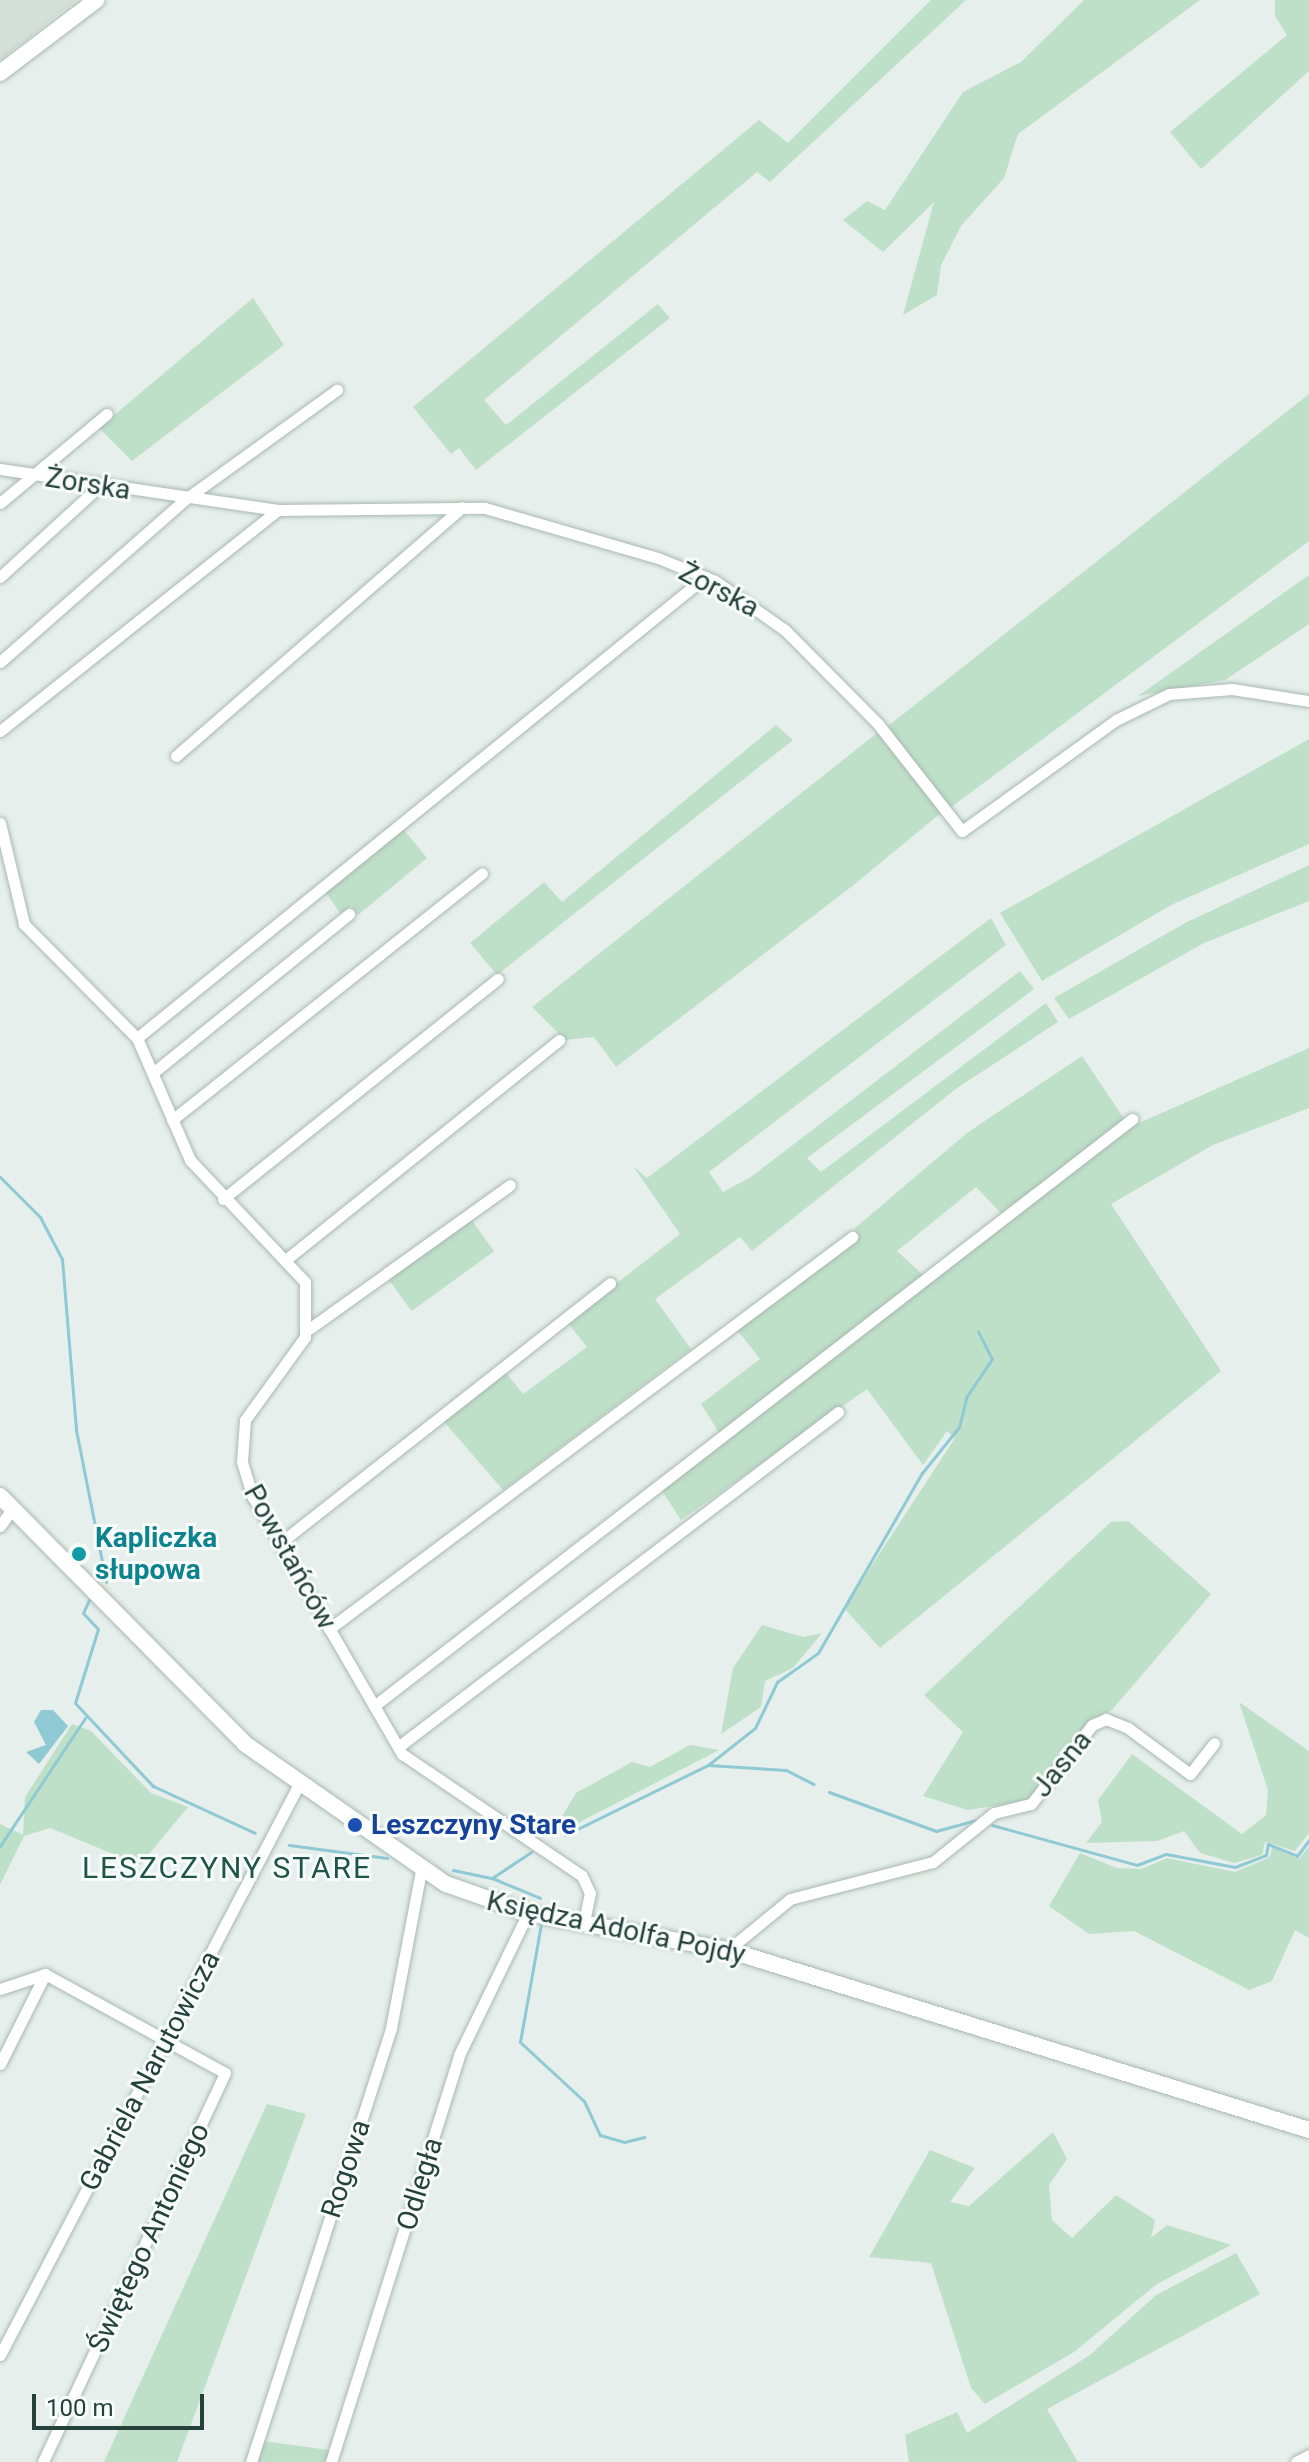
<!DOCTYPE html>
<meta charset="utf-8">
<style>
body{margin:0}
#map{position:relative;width:1309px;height:2462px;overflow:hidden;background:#e6efeb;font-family:Roboto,sans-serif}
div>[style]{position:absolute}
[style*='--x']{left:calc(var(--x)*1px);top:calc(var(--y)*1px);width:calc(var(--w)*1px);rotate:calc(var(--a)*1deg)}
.built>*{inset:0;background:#d4dfda}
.green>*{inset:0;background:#bfe0c8;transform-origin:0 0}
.water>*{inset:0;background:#8ec9d4}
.stream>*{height:3px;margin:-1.5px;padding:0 1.5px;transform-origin:1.5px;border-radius:1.5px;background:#8ec9d4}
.roads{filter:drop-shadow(0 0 2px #a8b8b2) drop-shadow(0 0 2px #a8b8b2)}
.street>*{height:11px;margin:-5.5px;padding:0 5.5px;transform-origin:5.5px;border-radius:5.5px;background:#fff}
.secondary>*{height:16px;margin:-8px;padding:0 8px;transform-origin:8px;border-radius:8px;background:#fff}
.dots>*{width:22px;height:22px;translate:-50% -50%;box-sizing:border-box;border:4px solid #f7fbf9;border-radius:50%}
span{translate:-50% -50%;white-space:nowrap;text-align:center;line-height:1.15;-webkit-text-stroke:6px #f7fbf9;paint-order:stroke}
.street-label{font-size:28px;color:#24423a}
.culture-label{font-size:28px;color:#0d838f;font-weight:700}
.left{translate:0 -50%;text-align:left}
.transit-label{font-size:28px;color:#164399;font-weight:700}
.neighbourhood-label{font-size:30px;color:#1f5548;letter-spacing:2px}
.scale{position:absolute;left:32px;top:2394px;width:172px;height:36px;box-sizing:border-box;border:4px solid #24423a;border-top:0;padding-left:10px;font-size:24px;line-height:28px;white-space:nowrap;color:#24423a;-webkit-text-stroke:6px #f7fbf9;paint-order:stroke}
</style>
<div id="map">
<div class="built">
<div style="clip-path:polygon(0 0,77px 0,0 60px)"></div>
</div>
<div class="green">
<div style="clip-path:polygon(931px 0,966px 0,770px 182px,757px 172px,484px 400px,506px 425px,658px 304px,670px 318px,476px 470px,459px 448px,451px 454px,413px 407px,759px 120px,788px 143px)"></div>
<div style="clip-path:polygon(1200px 0,1018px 134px,1004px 178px,961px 226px,941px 265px,937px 295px,903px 315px,934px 202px,883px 252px,843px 220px,867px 201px,885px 210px,963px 92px,1021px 62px,1084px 0)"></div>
<div style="clip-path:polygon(1275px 0,1309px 0,1309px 71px,1201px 169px,1170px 132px,1287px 35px,1275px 16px)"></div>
<div style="clip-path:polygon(253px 298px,284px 345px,132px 461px,99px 428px)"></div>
<div style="clip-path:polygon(1309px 394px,1309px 541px,950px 808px,888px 726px)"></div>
<div style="clip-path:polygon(1309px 575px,1309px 624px,1225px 680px,1138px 696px)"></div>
<div style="clip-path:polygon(776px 725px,793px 740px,497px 975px,470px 943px,544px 882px,562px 902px)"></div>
<div style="clip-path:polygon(877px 733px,941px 813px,851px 887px,616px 1067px,594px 1037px,565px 1040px,532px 1007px)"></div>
<div style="clip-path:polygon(1309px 739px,1309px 844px,1171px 905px,1042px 981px,1000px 913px)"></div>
<div style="clip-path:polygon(400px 825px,427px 858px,358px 915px,351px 906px,341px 914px,323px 889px)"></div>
<div style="clip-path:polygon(1309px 865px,1309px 901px,1204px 943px,1069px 1019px,1054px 998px,1185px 923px)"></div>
<div style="clip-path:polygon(991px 918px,1006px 945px,709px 1172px,723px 1192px,751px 1177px,1020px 971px,1034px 989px,807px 1158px,821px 1172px,1046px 1003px,1058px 1022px,957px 1088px,752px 1251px,740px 1237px,655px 1299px,691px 1349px,503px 1490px,440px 1417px,503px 1369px,523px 1394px,587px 1347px,567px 1322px,680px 1234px,633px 1166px,647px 1178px)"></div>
<div style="clip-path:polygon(1309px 1048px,1309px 1108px,1213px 1145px,1111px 1204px,1221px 1371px,880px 1648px,844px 1608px,955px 1438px,947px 1431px,923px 1465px,867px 1389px,681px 1520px,662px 1491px,1096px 1154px,1139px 1123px)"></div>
<div style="clip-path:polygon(1082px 1056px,1125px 1120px,1122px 1126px,1001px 1213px,976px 1187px,897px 1251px,924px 1276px,722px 1437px,701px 1404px,760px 1359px,735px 1327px,857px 1240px,855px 1228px,967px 1133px)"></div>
<div style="left:470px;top:1218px;width:41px;height:102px;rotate:54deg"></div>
<div style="clip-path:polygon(1128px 1521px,1211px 1594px,1112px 1710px,1091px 1719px,1031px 1800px,968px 1810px,923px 1796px,963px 1732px,924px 1695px,1111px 1522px)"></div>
<div style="clip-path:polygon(762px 1625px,803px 1637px,822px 1633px,793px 1668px,765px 1681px,761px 1707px,721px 1734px,733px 1668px)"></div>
<div style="clip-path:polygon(1239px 1702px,1309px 1751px,1309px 1833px,1295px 1851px,1265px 1842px,1262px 1855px,1234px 1863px,1200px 1853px,1184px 1831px,1157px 1841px,1086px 1843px,1102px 1822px,1098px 1800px,1132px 1754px,1242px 1834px,1266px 1815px,1268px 1790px)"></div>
<div style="clip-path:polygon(72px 1724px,91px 1731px,151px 1793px,188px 1807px,140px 1865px,50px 1828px,24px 1836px,0 1885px,0 1824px,23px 1835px,25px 1797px)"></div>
<div style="clip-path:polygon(690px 1745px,719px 1750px,549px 1838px,576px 1793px,632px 1762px,650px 1767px)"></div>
<div style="clip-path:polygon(1309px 1846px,1309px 1938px,1295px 1930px,1272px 1981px,1249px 1990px,1134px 1931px,1089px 1934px,1049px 1906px,1080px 1853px,1117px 1868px,1141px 1869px,1167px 1858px,1235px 1872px,1270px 1857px,1272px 1847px,1299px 1859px)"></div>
<div style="clip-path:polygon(267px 2104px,306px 2114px,177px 2462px,104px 2462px)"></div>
<div style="clip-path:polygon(1053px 2132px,1067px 2159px,1049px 2185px,1052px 2220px,1072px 2238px,1116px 2195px,1155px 2220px,1151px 2238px,1167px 2225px,1231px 2245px,1157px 2284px,1074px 2352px,985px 2404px,971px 2388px,931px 2263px,869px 2257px,930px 2150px,975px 2168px,950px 2202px,969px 2206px)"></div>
<div style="clip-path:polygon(1236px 2253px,1260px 2294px,1047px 2409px,1078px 2462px,909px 2462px,905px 2435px,957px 2412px,967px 2433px,1090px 2355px,1156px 2295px)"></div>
<div style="clip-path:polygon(263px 2441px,329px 2450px,326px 2462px,256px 2462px)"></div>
</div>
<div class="water">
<div style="clip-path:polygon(41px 1710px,53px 1710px,68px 1726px,39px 1764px,26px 1752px,46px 1745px,34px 1722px)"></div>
</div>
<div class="stream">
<div style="--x:0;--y:1177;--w:57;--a:45"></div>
<div style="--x:40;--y:1217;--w:47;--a:62.4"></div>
<div style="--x:62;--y:1259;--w:172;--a:85.3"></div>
<div style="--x:76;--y:1430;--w:155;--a:78.8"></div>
<div style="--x:89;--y:1600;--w:14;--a:115"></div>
<div style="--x:83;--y:1613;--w:22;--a:47"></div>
<div style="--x:98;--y:1629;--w:77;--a:107.3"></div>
<div style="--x:75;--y:1703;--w:114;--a:46.8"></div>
<div style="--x:153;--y:1786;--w:112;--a:24.7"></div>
<div style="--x:708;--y:1765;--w:60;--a:-38.2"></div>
<div style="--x:755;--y:1728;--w:51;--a:-64.4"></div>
<div style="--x:777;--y:1682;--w:50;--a:-35.3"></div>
<div style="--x:818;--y:1653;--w:208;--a:-60"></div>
<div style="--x:922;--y:1473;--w:59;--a:-51.2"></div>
<div style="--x:959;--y:1427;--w:32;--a:-76"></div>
<div style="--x:967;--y:1396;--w:45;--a:-56"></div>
<div style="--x:992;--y:1359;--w:31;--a:-117"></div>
<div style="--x:829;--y:1792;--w:114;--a:20"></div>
<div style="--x:936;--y:1831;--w:41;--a:-15.4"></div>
<div style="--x:992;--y:1825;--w:150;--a:15.4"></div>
<div style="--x:1137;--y:1865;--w:31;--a:-21"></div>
<div style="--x:1166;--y:1854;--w:70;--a:10.7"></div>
<div style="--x:1235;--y:1867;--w:33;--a:-21"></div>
<div style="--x:1266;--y:1855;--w:11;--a:-80"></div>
<div style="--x:1268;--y:1844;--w:31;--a:22"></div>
<div style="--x:1297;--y:1856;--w:20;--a:-53"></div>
<div style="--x:565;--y:1835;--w:159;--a:-26.1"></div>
<div style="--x:708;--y:1765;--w:78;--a:3.7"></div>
<div style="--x:786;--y:1770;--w:31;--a:27"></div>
<div style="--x:289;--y:1845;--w:99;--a:7.6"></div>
<div style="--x:0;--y:1846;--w:154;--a:-56.4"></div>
<div style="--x:453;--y:1870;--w:40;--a:12"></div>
<div style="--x:492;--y:1878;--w:47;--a:-33.7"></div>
<div style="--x:492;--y:1878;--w:52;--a:22.6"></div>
<div style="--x:541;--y:1924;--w:120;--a:100.1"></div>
<div style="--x:520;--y:2042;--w:87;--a:42.7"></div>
<div style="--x:584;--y:2101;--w:38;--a:65"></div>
<div style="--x:600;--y:2135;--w:25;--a:16"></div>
<div style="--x:624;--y:2142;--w:21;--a:-14"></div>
</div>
<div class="roads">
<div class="street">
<div style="--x:0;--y:469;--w:281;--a:8.4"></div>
<div style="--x:278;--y:510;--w:207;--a:-0.6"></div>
<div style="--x:485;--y:508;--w:180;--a:16.1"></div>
<div style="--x:658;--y:558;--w:61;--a:22"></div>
<div style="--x:715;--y:581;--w:85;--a:35"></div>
<div style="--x:785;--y:630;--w:132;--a:45.3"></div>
<div style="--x:878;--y:724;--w:136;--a:51.9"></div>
<div style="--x:962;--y:831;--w:190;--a:-35.8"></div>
<div style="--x:1116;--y:720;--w:59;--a:-26.1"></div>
<div style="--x:1169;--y:694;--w:63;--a:-4.5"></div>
<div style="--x:1232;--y:689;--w:78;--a:8.9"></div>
<div style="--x:0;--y:503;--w:139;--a:-39.8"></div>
<div style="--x:0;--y:577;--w:132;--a:-42.5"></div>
<div style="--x:0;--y:662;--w:249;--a:-41.3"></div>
<div style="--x:187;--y:498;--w:185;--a:-35.8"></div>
<div style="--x:0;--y:731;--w:355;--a:-38.5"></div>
<div style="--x:176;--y:756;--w:379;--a:-41"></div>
<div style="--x:0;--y:823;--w:104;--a:76.6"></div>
<div style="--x:24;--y:924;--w:161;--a:45.3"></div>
<div style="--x:137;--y:1038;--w:133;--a:66.5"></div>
<div style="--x:190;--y:1160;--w:168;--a:46.7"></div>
<div style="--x:305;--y:1282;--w:55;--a:90"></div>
<div style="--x:305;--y:1337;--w:102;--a:125.9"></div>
<div style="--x:245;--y:1420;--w:42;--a:94.1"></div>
<div style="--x:242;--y:1462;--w:37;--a:73"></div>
<div style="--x:253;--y:1497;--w:297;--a:59.9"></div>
<div style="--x:402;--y:1754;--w:217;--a:34.1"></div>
<div style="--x:582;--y:1876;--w:19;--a:65"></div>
<div style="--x:590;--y:1893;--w:29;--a:102"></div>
<div style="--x:137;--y:1038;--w:732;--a:-39.06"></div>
<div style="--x:154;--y:1072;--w:251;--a:-39"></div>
<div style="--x:172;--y:1120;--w:396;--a:-38.5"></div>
<div style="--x:223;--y:1199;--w:352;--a:-38.7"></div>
<div style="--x:288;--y:1258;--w:348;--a:-38.8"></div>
<div style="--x:309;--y:1329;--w:247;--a:-35.6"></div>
<div style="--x:0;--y:1526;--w:21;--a:-55"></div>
<div style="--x:280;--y:1543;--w:420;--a:-38.2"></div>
<div style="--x:329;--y:1629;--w:654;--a:-36.85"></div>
<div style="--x:374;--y:1706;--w:959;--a:-37.75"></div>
<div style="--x:398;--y:1747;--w:553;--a:-37.28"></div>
<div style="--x:728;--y:1950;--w:80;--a:-39.4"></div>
<div style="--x:790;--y:1899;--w:148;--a:-14.5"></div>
<div style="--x:933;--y:1862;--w:78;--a:-38.8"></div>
<div style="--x:994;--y:1813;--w:38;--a:-14"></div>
<div style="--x:1031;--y:1804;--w:100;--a:-52.3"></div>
<div style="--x:1092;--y:1725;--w:15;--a:-23"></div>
<div style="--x:1106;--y:1719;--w:24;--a:22"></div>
<div style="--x:1128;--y:1728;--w:77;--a:36.6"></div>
<div style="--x:1190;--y:1774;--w:39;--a:-52"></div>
<div style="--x:0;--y:1989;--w:47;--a:-18.4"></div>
<div style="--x:45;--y:1974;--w:205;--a:28.8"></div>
<div style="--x:225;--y:2073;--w:429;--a:115.1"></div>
<div style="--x:0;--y:2064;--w:101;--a:-63.4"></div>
<div style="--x:0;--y:2355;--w:642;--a:-62.36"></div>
<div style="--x:251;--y:2462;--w:456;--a:-72.1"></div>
<div style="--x:391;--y:2028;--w:161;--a:-79.2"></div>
<div style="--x:331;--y:2462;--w:427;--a:-72.5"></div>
<div style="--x:459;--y:2055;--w:158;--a:-64.1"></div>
<div style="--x:1296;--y:2462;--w:15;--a:-28"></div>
</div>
<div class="secondary">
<div style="--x:0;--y:73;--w:121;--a:-37.2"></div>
<div style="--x:0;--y:1496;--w:349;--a:45.3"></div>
<div style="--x:245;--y:1744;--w:245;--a:34.9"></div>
<div style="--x:446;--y:1884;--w:87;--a:19.5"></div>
<div style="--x:528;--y:1913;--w:203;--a:10.5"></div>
<div style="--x:728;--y:1950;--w:608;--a:17.21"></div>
</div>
</div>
<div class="dots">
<div style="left:79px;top:1554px;background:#0f9aa8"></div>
<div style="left:355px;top:1825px;background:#1a4fb4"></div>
</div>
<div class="street-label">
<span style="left:88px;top:484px;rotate:9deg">Żorska</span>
<span style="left:719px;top:590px;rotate:28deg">Żorska</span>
<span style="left:290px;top:1557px;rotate:61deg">Powstańców</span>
<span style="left:1062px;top:1764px;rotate:-51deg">Jasna</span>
<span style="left:616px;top:1928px;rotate:12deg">Księdza Adolfa Pojdy</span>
<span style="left:150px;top:2071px;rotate:-62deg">Gabriela Narutowicza</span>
<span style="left:346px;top:2169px;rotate:-72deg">Rogowa</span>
<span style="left:420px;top:2184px;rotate:-73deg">Odległa</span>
<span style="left:149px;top:2238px;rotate:-65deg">Świętego Antoniego</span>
</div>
<div class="culture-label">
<span class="left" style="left:95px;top:1554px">Kapliczka<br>słupowa</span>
</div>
<div class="transit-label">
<span class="left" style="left:371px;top:1825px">Leszczyny Stare</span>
</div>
<div class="neighbourhood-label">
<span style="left:227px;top:1868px">LESZCZYNY STARE</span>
</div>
<div class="scale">100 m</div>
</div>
